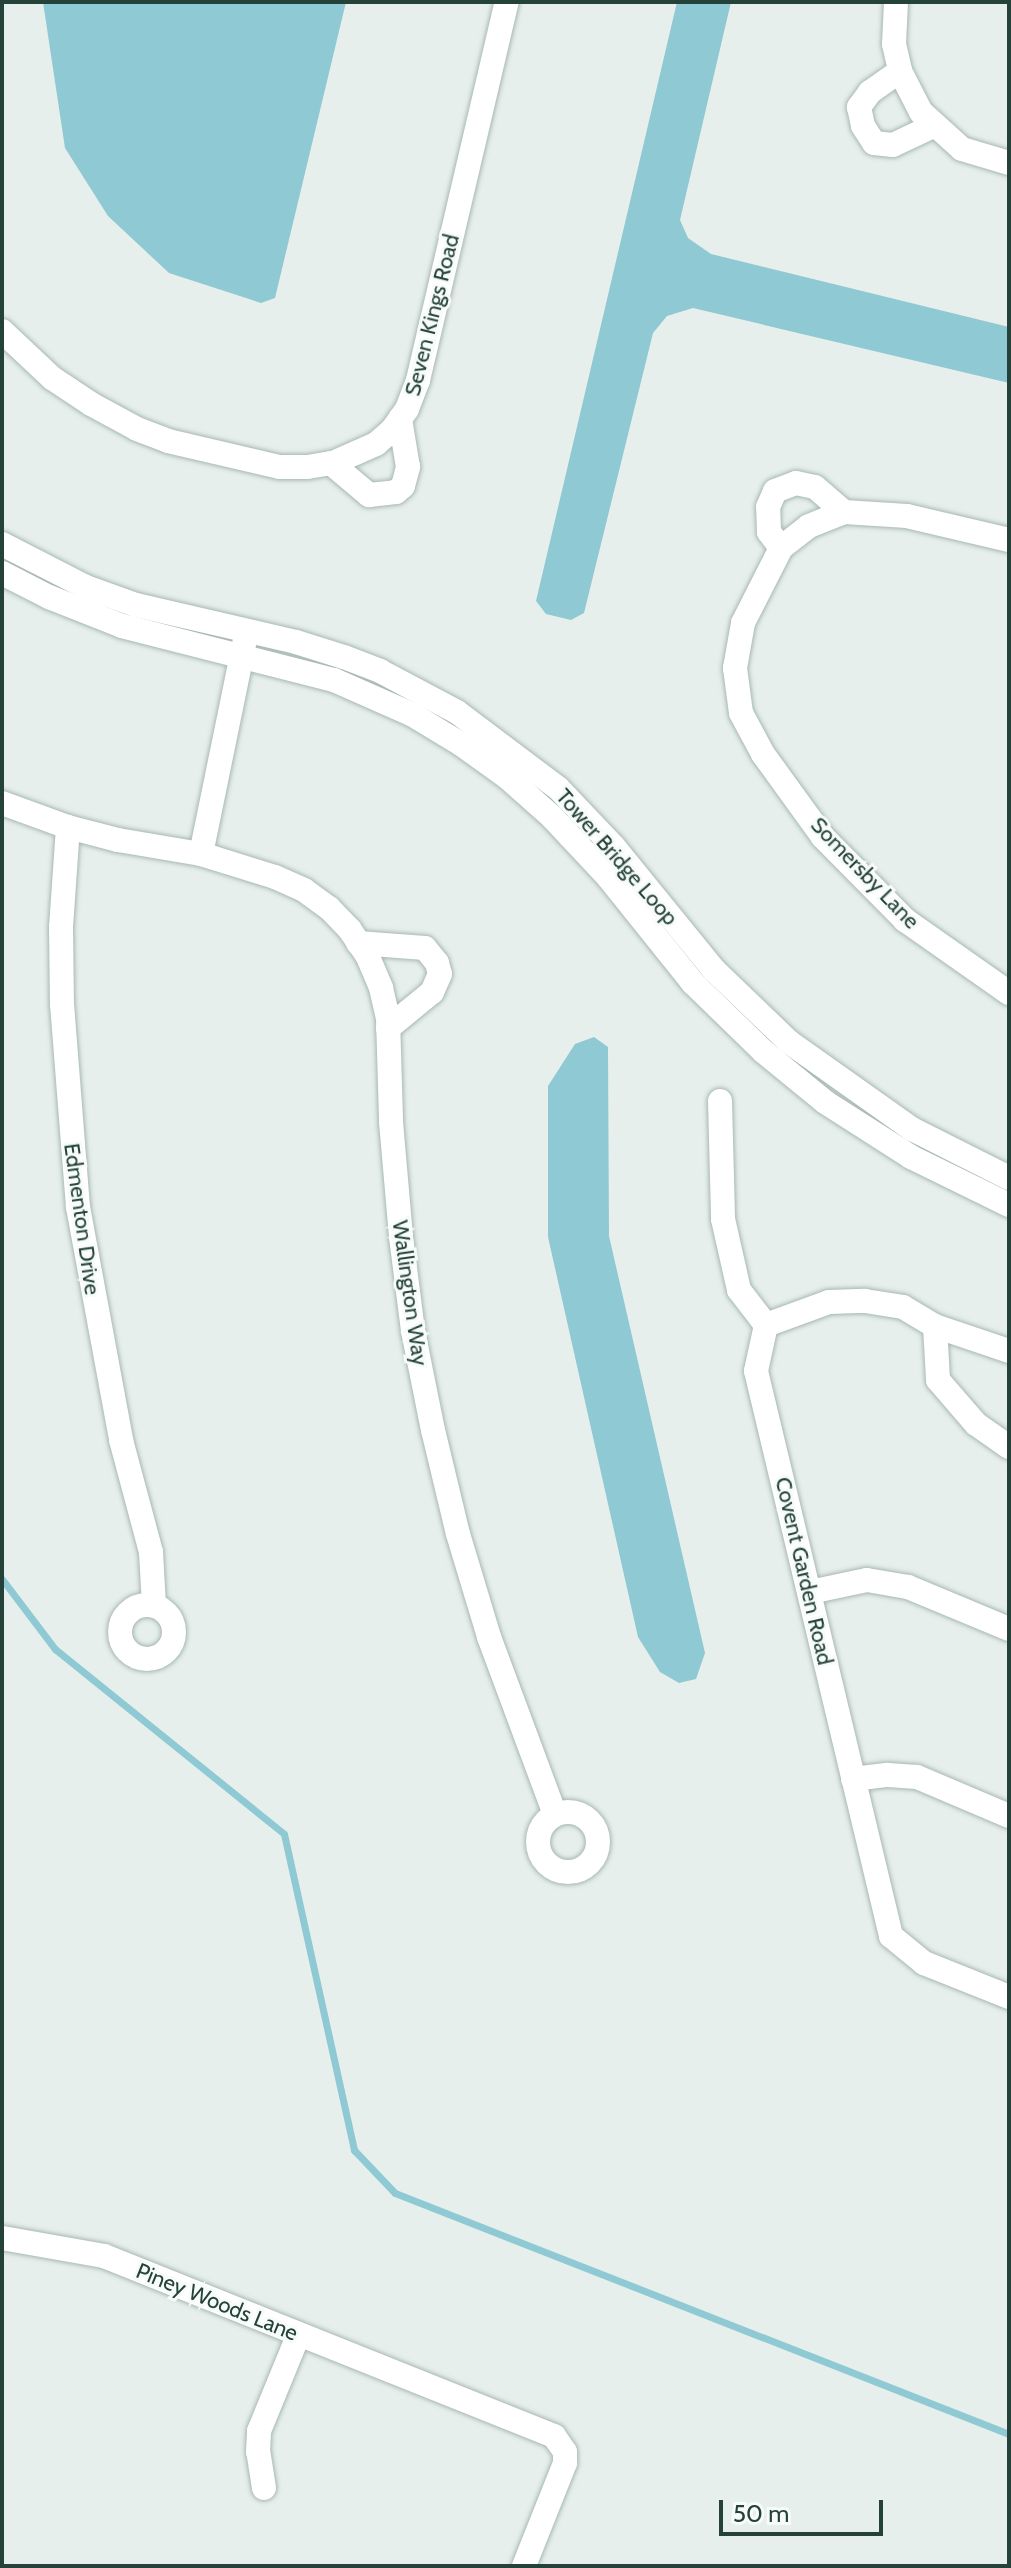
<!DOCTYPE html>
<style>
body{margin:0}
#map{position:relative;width:1011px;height:2568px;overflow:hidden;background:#e6efeb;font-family:Cabin,sans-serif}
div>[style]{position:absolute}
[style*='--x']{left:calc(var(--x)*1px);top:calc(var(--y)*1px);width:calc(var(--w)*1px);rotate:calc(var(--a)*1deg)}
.water>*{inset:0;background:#8ec9d4}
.stream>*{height:7px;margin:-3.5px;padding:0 3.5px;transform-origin:3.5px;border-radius:3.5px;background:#8ec9d4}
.roads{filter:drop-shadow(0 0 2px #a8b8b2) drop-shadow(0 0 2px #a8b8b2)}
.minor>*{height:24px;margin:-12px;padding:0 12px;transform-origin:12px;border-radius:12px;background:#fff}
.minor>.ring{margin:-12px;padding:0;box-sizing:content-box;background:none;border:24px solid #fff;border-radius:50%}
span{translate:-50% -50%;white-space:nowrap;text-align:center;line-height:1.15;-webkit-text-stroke:6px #f7fbf9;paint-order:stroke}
.street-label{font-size:22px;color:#24423a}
.frame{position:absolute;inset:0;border:4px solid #24423a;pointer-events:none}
.scale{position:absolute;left:719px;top:2500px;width:164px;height:36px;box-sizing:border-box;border:4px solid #24423a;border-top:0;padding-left:10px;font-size:24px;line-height:28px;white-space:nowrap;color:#24423a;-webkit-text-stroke:6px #f7fbf9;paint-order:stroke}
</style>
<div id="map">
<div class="water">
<div style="clip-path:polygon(43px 2px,346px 2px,275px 298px,261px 303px,169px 273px,108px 216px,65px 148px)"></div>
<div style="clip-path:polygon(677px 2px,731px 2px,680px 220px,688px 238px,711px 254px,1009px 327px,1009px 383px,693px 308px,667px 316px,653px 333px,584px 613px,571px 620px,546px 614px,536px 601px)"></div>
<div style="clip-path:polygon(594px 1037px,608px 1047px,609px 1236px,705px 1653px,696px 1679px,679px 1683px,660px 1672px,638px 1637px,548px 1237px,548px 1086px,575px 1044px)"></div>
</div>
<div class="stream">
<div style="--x:2;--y:1579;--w:88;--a:52.9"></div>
<div style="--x:55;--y:1649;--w:294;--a:38.9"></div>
<div style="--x:284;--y:1834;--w:324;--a:77.5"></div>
<div style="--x:354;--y:2150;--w:59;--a:46.4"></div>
<div style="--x:395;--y:2193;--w:660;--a:21.43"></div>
</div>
<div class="roads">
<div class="minor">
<div style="--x:896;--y:2;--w:42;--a:92.7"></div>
<div style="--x:894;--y:44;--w:28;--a:77"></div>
<div style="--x:900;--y:71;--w:46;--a:62.9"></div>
<div style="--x:921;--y:112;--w:55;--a:42.1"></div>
<div style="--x:962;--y:149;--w:49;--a:16.6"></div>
<div style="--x:900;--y:71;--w:37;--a:145"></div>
<div style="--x:870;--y:92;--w:19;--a:126"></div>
<div style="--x:859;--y:107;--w:19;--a:78"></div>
<div style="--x:863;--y:126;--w:20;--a:57"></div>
<div style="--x:874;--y:143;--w:19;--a:6"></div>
<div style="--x:893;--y:145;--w:44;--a:-25.4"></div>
<div style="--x:2;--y:331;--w:69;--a:43.2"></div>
<div style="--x:52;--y:378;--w:47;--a:33.7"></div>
<div style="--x:91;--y:404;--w:52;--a:28.5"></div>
<div style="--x:137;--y:429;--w:33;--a:21"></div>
<div style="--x:168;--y:441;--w:115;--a:13.1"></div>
<div style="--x:280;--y:467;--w:27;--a:0"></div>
<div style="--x:307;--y:467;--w:26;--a:-9"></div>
<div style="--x:333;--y:463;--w:47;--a:-23.8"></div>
<div style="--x:376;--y:444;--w:23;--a:-41"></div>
<div style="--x:393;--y:429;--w:24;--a:-55"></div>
<div style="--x:407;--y:409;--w:31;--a:-69"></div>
<div style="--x:418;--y:380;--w:388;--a:-76.8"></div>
<div style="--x:331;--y:463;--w:50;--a:40.1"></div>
<div style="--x:369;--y:495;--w:27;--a:-6"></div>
<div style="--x:396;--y:492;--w:9;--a:-41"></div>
<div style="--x:403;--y:486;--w:20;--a:-75"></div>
<div style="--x:408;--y:467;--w:49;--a:-99.5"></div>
<div style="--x:1009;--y:540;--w:105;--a:-166.8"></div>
<div style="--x:907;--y:516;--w:63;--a:-176.4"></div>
<div style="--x:844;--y:512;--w:38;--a:158"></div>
<div style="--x:809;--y:526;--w:36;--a:142"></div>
<div style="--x:781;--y:548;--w:84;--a:116.9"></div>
<div style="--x:743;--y:623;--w:46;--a:100.1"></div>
<div style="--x:735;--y:668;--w:45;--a:82.4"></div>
<div style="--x:741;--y:713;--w:47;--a:61.8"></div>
<div style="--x:763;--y:754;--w:102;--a:54.1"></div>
<div style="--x:823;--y:837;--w:117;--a:45.3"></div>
<div style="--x:905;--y:920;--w:127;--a:35.1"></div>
<div style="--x:2;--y:544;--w:94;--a:27.1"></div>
<div style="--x:86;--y:587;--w:53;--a:19.8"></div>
<div style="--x:136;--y:605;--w:164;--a:13"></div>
<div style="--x:296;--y:642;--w:50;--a:17.4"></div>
<div style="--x:344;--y:657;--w:39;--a:21"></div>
<div style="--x:380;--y:671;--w:87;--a:28"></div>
<div style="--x:457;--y:712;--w:126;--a:37"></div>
<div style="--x:558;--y:788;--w:81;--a:46.5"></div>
<div style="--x:614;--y:847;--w:159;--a:50.9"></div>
<div style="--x:714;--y:970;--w:104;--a:43.8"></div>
<div style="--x:789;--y:1042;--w:151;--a:35.3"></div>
<div style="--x:912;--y:1129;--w:109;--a:26.8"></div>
<div style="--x:781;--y:548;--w:20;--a:-127"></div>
<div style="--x:769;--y:532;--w:25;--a:-92"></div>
<div style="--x:768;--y:507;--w:17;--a:-66"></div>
<div style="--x:775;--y:491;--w:22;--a:-21"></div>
<div style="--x:796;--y:483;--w:19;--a:12"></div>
<div style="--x:815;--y:487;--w:38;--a:41"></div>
<div style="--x:2;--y:573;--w:53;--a:27.1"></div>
<div style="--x:49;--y:597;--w:79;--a:21.7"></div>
<div style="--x:122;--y:626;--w:219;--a:14.3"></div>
<div style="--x:334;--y:680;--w:86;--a:23.9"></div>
<div style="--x:413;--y:715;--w:56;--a:31.1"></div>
<div style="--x:461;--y:744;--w:57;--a:35.7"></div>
<div style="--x:507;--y:777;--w:60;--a:41.6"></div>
<div style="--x:552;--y:817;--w:83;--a:46.9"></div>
<div style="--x:609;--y:878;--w:134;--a:51.3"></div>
<div style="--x:693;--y:983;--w:99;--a:44.2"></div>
<div style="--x:764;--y:1052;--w:79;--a:39.3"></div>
<div style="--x:825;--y:1102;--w:102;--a:32.6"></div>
<div style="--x:911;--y:1157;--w:109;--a:26.1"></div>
<div style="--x:2;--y:803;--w:70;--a:20"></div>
<div style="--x:68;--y:827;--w:52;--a:14.6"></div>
<div style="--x:118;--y:840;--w:84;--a:9.6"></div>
<div style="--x:201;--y:854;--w:77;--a:17.3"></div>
<div style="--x:275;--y:877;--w:32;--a:24"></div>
<div style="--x:304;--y:890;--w:31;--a:36"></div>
<div style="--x:329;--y:908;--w:30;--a:46"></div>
<div style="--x:350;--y:930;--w:32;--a:56"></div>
<div style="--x:368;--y:957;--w:34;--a:67"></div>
<div style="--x:381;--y:988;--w:31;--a:77"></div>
<div style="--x:388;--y:1018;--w:104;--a:88.3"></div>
<div style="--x:391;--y:1122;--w:115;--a:85"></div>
<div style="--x:401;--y:1237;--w:95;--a:82.7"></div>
<div style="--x:413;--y:1331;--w:101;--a:78.6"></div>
<div style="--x:433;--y:1430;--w:107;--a:76.5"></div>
<div style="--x:458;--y:1534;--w:108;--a:73.2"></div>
<div style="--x:489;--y:1637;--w:189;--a:69.6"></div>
<div style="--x:68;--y:827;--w:99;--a:94"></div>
<div style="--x:61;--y:926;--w:78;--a:89.3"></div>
<div style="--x:62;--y:1004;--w:204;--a:85.5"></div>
<div style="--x:78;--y:1207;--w:237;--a:79.5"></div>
<div style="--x:121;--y:1440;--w:116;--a:75"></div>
<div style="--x:151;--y:1552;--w:54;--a:86.8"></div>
<div style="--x:201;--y:854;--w:218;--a:-78.4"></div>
<div style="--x:358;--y:943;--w:67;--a:4.3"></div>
<div style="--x:425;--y:948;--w:19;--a:51"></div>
<div style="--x:437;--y:963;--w:11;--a:75"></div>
<div style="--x:440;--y:974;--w:20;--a:114"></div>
<div style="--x:432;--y:992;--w:57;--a:140.7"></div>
<div style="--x:720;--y:1101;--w:118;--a:88.5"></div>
<div style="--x:723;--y:1219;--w:73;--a:77.3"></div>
<div style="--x:739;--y:1290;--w:44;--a:52.4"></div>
<div style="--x:766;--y:1325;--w:47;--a:102.3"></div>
<div style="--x:756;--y:1371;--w:581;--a:76.56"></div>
<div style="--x:891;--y:1936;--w:43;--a:39.3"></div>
<div style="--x:924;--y:1963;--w:92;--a:21.8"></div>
<div style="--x:766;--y:1325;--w:67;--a:-20.1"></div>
<div style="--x:829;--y:1302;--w:36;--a:-2"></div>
<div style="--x:865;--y:1301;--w:38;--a:9"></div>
<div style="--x:903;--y:1307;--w:37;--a:31"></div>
<div style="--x:935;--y:1326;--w:78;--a:18.7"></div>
<div style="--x:935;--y:1326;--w:54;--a:86.8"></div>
<div style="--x:938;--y:1380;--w:58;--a:49.2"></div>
<div style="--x:976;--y:1424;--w:40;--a:34.9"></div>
<div style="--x:810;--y:1592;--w:58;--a:-11.9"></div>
<div style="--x:867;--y:1580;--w:42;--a:9.7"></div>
<div style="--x:908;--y:1587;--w:109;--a:22.6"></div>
<div class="ring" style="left:120px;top:1605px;width:30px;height:30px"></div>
<div style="--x:853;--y:1779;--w:35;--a:-7"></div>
<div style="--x:888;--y:1775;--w:29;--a:4"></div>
<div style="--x:917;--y:1777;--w:100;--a:23"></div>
<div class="ring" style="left:538px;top:1812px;width:36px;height:36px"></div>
<div style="--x:2;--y:2238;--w:104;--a:10"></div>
<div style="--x:104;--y:2256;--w:485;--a:21.8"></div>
<div style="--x:554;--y:2436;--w:19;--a:55"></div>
<div style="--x:565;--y:2452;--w:11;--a:90"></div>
<div style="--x:565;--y:2463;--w:111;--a:111.7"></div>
<div style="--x:264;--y:2488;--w:36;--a:-99"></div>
<div style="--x:258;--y:2452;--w:21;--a:-87"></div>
<div style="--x:259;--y:2431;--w:103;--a:-67.7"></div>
</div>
</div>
<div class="street-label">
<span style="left:432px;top:315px;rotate:-76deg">Seven Kings Road</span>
<span style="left:617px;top:857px;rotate:49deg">Tower Bridge Loop</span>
<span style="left:865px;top:873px;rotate:46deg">Somersby Lane</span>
<span style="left:82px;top:1219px;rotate:82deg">Edmenton Drive</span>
<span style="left:410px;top:1293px;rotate:82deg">Wallington Way</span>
<span style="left:804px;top:1571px;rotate:77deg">Covent Garden Road</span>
<span style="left:217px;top:2302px;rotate:22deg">Piney Woods Lane</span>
</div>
<div class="frame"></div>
<div class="scale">50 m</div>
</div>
